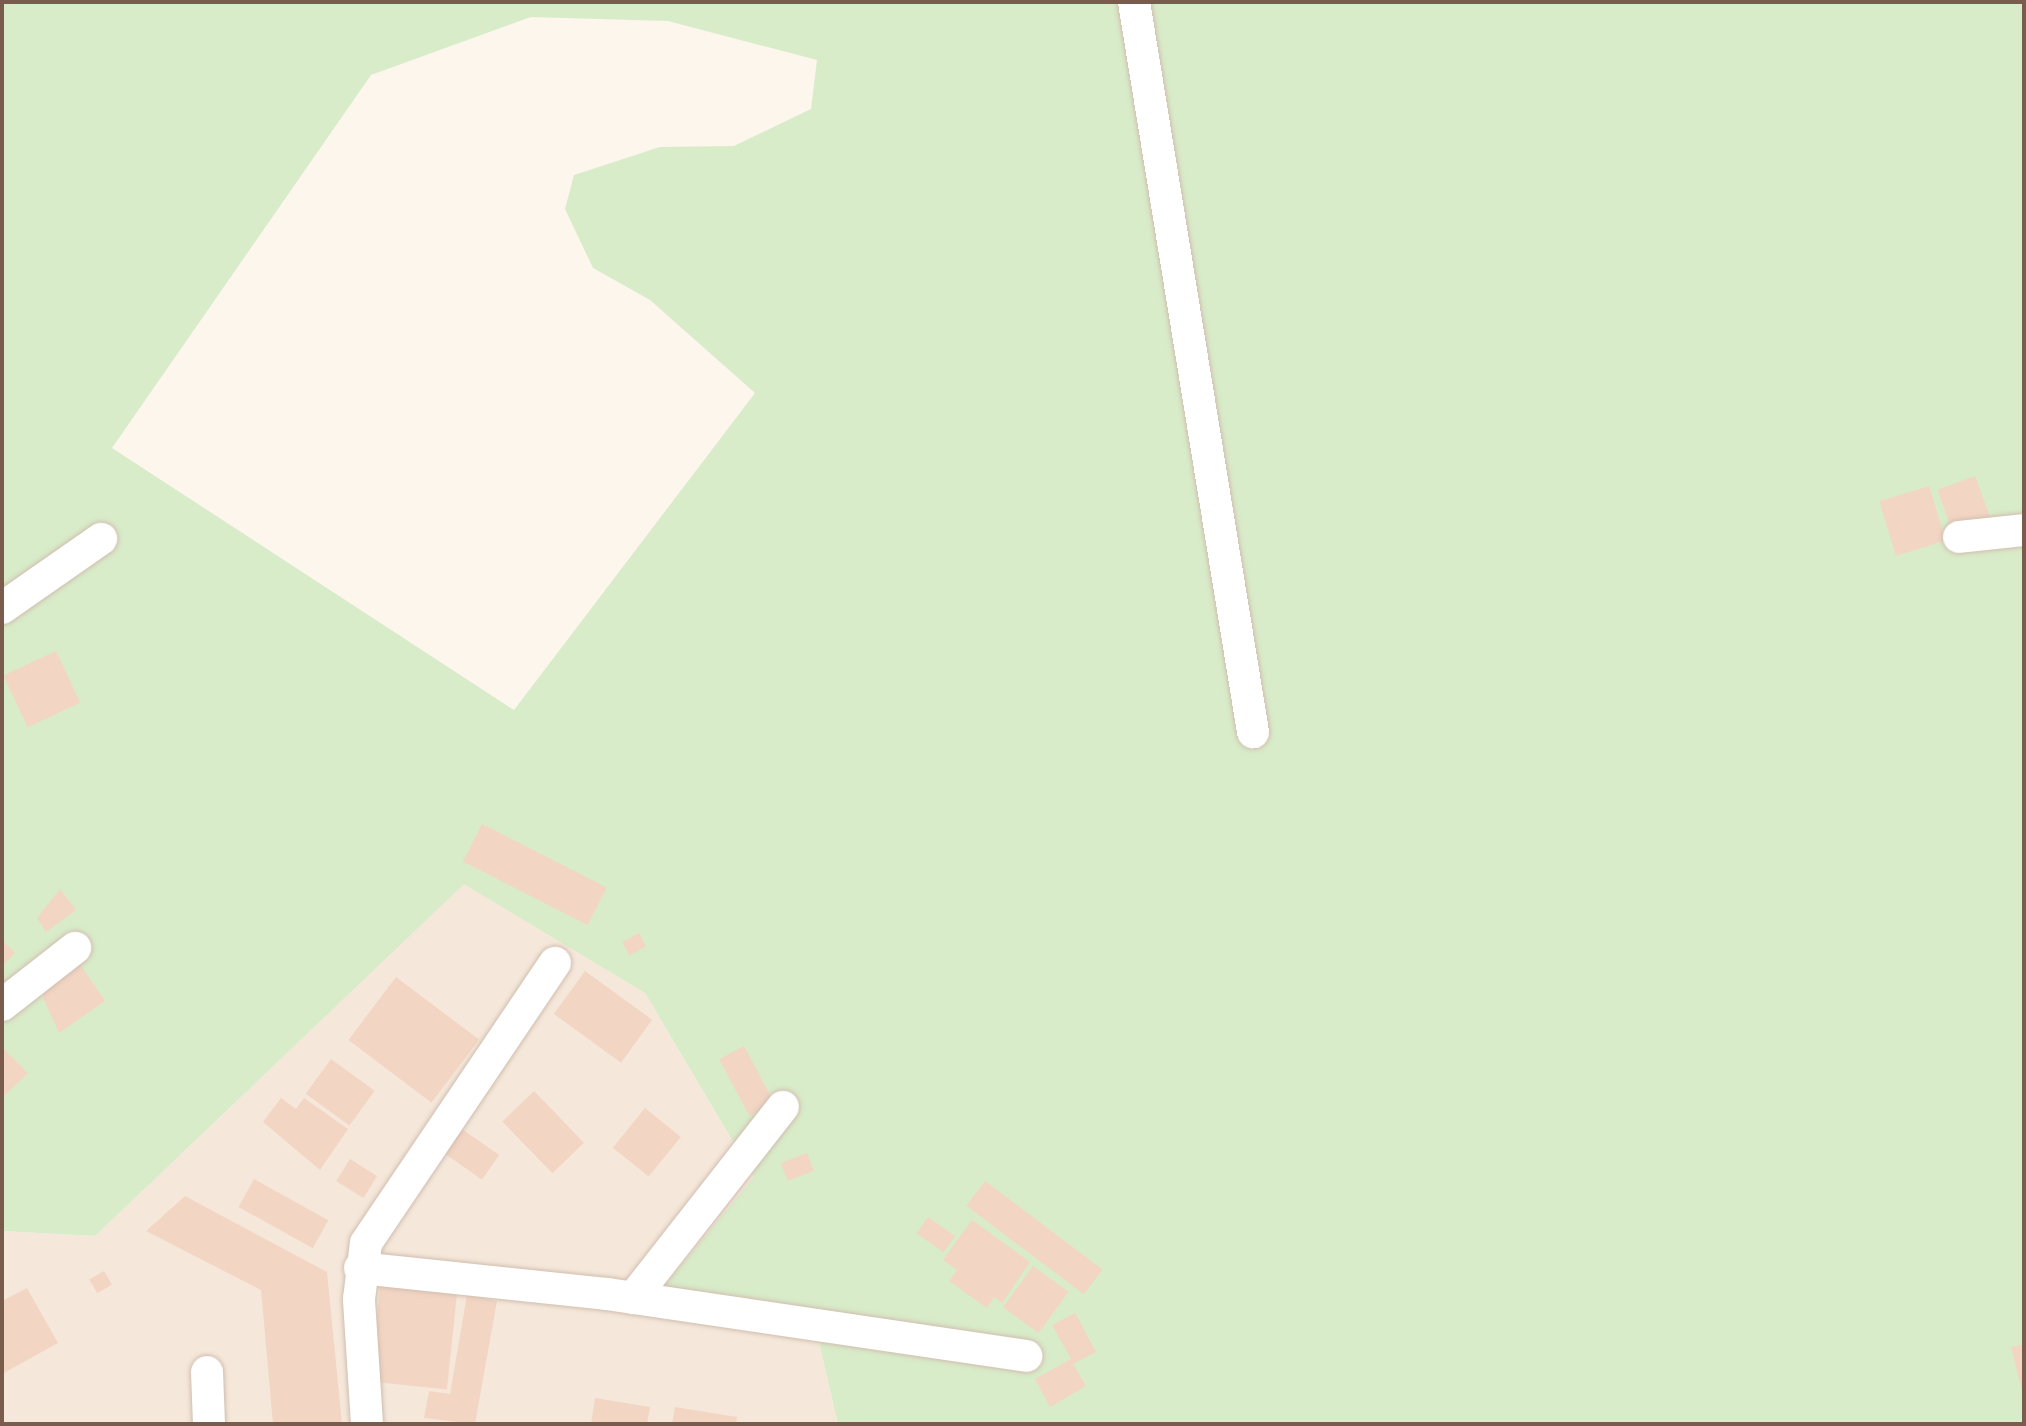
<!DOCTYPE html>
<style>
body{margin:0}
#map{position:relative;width:2026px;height:1426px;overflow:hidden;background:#fdf6ec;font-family:Raleway,sans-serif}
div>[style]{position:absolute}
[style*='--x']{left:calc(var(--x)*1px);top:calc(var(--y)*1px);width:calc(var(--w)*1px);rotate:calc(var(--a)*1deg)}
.residential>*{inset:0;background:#f5e8da}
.green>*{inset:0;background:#d8ecc9}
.building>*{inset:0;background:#f3d5c3;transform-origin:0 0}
.roads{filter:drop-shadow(0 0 2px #d1beb0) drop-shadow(0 0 2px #d1beb0)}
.street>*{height:32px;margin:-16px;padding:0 16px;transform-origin:16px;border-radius:16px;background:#fff}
span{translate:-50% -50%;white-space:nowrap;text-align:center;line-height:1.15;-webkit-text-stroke:6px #fffaf3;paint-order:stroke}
.frame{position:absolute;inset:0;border:4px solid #7a5c4d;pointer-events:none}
</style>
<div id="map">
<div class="residential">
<div style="clip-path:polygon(464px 883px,645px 993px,754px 1177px,813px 1317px,838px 1424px,2px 1424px,2px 1231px,95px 1236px)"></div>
</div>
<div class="green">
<div style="clip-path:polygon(evenodd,2px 2px,2024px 2px,2024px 1424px,838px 1424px,813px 1317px,651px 1302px,754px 1177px,645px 993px,464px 884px,95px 1236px,2px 1231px,2px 2px,531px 17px,668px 21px,817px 60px,811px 109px,734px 146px,660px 147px,574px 175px,565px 209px,593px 268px,650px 300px,755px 393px,514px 710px,112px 448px,371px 75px,531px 17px)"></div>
</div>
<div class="building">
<div style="left:1975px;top:476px;width:48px;height:40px;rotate:70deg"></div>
<div style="left:1929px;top:486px;width:57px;height:52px;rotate:73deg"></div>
<div style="left:56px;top:651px;width:57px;height:58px;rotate:65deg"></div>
<div style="left:482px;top:824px;width:140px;height:42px;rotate:27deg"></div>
<div style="clip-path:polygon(60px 889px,76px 910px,46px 932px,37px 918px)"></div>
<div style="left:639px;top:933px;width:15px;height:19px;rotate:62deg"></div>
<div style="clip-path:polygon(2px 940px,15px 953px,2px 966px)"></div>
<div style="clip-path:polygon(77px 960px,105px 1001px,59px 1033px,38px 986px)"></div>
<div style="left:585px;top:971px;width:83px;height:53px;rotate:36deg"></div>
<div style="left:396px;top:977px;width:104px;height:79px;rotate:37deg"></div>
<div style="left:744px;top:1046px;width:64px;height:28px;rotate:62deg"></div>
<div style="clip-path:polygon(2px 1047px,28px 1073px,2px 1098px)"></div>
<div style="left:331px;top:1059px;width:54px;height:43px;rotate:36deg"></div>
<div style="left:534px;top:1091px;width:72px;height:44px;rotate:46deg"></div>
<div style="clip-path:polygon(281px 1098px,296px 1109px,304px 1098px,348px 1129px,320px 1170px,263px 1122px)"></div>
<div style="left:645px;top:1108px;width:46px;height:51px;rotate:39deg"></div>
<div style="left:459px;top:1127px;width:49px;height:30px;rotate:35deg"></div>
<div style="left:807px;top:1153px;width:19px;height:28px;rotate:69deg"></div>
<div style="left:350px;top:1159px;width:32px;height:26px;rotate:32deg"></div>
<div style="left:254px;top:1179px;width:85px;height:32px;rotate:29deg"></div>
<div style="left:985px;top:1181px;width:147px;height:31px;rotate:37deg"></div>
<div style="clip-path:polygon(185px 1196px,327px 1272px,342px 1424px,273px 1424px,261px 1290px,146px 1231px)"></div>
<div style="left:928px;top:1217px;width:33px;height:20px;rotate:35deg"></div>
<div style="clip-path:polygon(972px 1220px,1030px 1262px,1002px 1303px,994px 1297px,987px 1308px,949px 1281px,957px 1270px,943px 1260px)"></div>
<div style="left:1033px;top:1266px;width:44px;height:51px;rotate:36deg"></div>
<div style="left:104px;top:1271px;width:16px;height:17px;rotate:60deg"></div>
<div style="left:381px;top:1280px;width:77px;height:102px;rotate:6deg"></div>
<div style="clip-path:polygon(27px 1288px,58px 1343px,2px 1374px,2px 1301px)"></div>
<div style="clip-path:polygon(467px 1295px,497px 1301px,475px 1424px,424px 1418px,429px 1391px,450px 1394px)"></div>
<div style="clip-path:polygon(1075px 1313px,1096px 1352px,1073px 1364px,1086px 1386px,1050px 1407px,1035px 1379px,1071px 1359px,1052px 1325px)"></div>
<div style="clip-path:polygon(2024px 1344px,2024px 1396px,2023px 1396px,2011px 1347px)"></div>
<div style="clip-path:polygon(595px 1398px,650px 1407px,647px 1424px,591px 1424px)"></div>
<div style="clip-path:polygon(675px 1407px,737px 1417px,736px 1424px,672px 1424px)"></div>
</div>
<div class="roads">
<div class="street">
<div style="--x:1134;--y:2;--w:740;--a:80.74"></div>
<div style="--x:1959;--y:537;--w:65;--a:-6.1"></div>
<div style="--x:2;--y:608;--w:121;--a:-34.9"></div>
<div style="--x:2;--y:1005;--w:93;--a:-38"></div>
<div style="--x:360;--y:1268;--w:248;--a:6"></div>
<div style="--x:607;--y:1294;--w:424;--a:8.4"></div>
<div style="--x:633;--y:1298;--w:243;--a:-51.9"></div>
<div style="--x:207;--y:1372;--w:52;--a:87.8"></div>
<div style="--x:367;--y:1424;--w:125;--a:-93.7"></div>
<div style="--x:359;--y:1299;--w:56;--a:-82.9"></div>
<div style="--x:366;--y:1243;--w:338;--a:-56"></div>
</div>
</div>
<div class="frame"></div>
</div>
